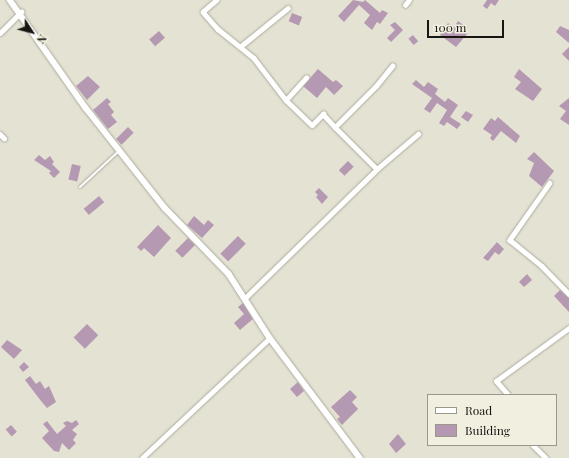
<!DOCTYPE html>
<style>
body{margin:0}
#map{position:relative;width:569px;height:458px;overflow:hidden;background:#e4e2d3;font-family:"Playfair Display",serif}
div>[style]{position:absolute}
[style*='--x']{left:calc(var(--x)*1px);top:calc(var(--y)*1px);width:calc(var(--w)*1px);rotate:calc(var(--a)*1deg)}
.building>*{inset:0;background:#b599b3;transform-origin:0 0}
.roads{filter:drop-shadow(0 0 1px #aeac9e) drop-shadow(0 0 1px #aeac9e)}
.service>*{height:2px;margin:-1px;padding:0 1px;transform-origin:1px;border-radius:1px;background:#fff}
.minor>*{height:4.5px;margin:-2.25px;padding:0 2.25px;transform-origin:2.25px;border-radius:2.25px;background:#fff}
.tertiary>*{height:5.5px;margin:-2.75px;padding:0 2.75px;transform-origin:2.75px;border-radius:2.75px;background:#fff}
span{translate:-50% -50%;white-space:nowrap;text-align:center;line-height:1.15;-webkit-text-stroke:4px #f1efe0;paint-order:stroke}
.legend{position:absolute;left:427px;top:394px;width:130px;height:52px;box-sizing:border-box;background:#f1efe0;border:1px solid #9a988d;margin:0;padding:5px 7px;list-style:none;font-size:12px;color:#171611}
.legend li{display:flex;align-items:center;gap:8px;height:20px}
.legend b{width:20px;border:1px solid #9a988d}
.north{position:absolute;left:12px;top:12px;width:40px;height:40px;-webkit-text-stroke:3px #f1efe0;paint-order:stroke;rotate:126deg;font-size:11px;font-weight:700;line-height:16px;text-align:center;color:#171611}
.north::after{content:'';display:block;margin:auto;width:14px;height:18px;background:#171611;clip-path:polygon(50% 0,100% 100%,50% 72%,0 100%)}
.scale{position:absolute;left:427px;top:20px;width:77px;height:18px;box-sizing:border-box;border:2px solid #171611;border-top:0;padding-left:5px;font-size:12px;line-height:14px;white-space:nowrap;color:#171611;-webkit-text-stroke:3px #f1efe0;paint-order:stroke}
</style>
<div id="map">
<div class="building">
<div style="clip-path:polygon(353px 0,363px 2px,365px 0,380px 13px,382px 10px,388px 13px,380px 24px,377px 22px,372px 30px,364px 23px,370px 15px,359px 5px,344px 22px,338px 16px)"></div>
<div style="clip-path:polygon(487px 0,499px 0,495px 6px,491px 3px,487px 9px,483px 6px)"></div>
<div style="left:292px;top:13px;width:11px;height:9px;rotate:22deg"></div>
<div style="clip-path:polygon(458px 21px,466px 27px,464px 30px,468px 33px,456px 47px,440px 35px,448px 23px,454px 27px)"></div>
<div style="clip-path:polygon(395px 22px,403px 30px,391px 42px,387px 38px,395px 30px,390px 25px)"></div>
<div style="clip-path:polygon(560px 26px,569px 30px,569px 43px,556px 32px)"></div>
<div style="left:159px;top:31px;width:9px;height:13px;rotate:49deg"></div>
<div style="left:413px;top:35px;width:8px;height:6px;rotate:50deg"></div>
<div style="clip-path:polygon(569px 47px,569px 61px,562px 54px)"></div>
<div style="clip-path:polygon(318px 69px,333px 82px,336px 80px,343px 86px,334px 95px,326px 87px,317px 98px,303px 86px)"></div>
<div style="clip-path:polygon(519px 69px,542px 89px,533px 101px,515px 89px,521px 82px,514px 77px)"></div>
<div style="clip-path:polygon(88px 76px,100px 87px,87px 100px,76px 86px)"></div>
<div style="clip-path:polygon(416px 80px,424px 87px,428px 82px,438px 89px,435px 94px,445px 102px,448px 98px,458px 105px,450px 117px,461px 124px,457px 129px,447px 122px,444px 126px,439px 123px,447px 110px,437px 103px,430px 113px,424px 109px,432px 98px,412px 84px)"></div>
<div style="clip-path:polygon(107px 98px,111px 102px,108px 104px,114px 112px,111px 115px,117px 122px,108px 129px,93px 110px)"></div>
<div style="clip-path:polygon(569px 98px,569px 125px,560px 119px,566px 111px,559px 106px)"></div>
<div style="clip-path:polygon(466px 111px,473px 115px,468px 122px,461px 117px)"></div>
<div style="clip-path:polygon(498px 117px,520px 136px,516px 143px,501px 131px,493px 141px,490px 138px,492px 135px,483px 129px,491px 118px,495px 121px)"></div>
<div style="left:128px;top:127px;width:8px;height:17px;rotate:45deg"></div>
<div style="clip-path:polygon(534px 152px,554px 171px,542px 187px,529px 176px,534px 163px,527px 159px)"></div>
<div style="clip-path:polygon(39px 155px,45px 160px,50px 156px,54px 162px,52px 164px,60px 172px,54px 178px,49px 173px,51px 171px,34px 160px)"></div>
<div style="left:348px;top:161px;width:8px;height:13px;rotate:45deg"></div>
<div style="left:72px;top:164px;width:9px;height:16px;rotate:13deg"></div>
<div style="clip-path:polygon(319px 188px,328px 197px,322px 204px,316px 197px,318px 195px,315px 192px)"></div>
<div style="left:99px;top:196px;width:8px;height:20px;rotate:50deg"></div>
<div style="clip-path:polygon(194px 216px,204px 225px,208px 220px,214px 225px,202px 238px,187px 225px)"></div>
<div style="clip-path:polygon(158px 225px,171px 238px,154px 257px,144px 248px,141px 251px,137px 247px)"></div>
<div style="left:238px;top:236px;width:11px;height:25px;rotate:45deg"></div>
<div style="left:188px;top:238px;width:10px;height:18px;rotate:45deg"></div>
<div style="clip-path:polygon(497px 242px,504px 249px,499px 255px,495px 252px,488px 261px,483px 258px)"></div>
<div style="clip-path:polygon(527px 274px,532px 280px,524px 287px,519px 282px)"></div>
<div style="clip-path:polygon(560px 290px,569px 298px,569px 312px,554px 296px)"></div>
<div style="clip-path:polygon(243px 303px,253px 319px,240px 330px,234px 323px,244px 314px,238px 307px)"></div>
<div style="left:87px;top:324px;width:16px;height:19px;rotate:45deg"></div>
<div style="clip-path:polygon(7px 340px,22px 350px,14px 359px,1px 347px)"></div>
<div style="clip-path:polygon(24px 362px,29px 367px,23px 372px,19px 367px)"></div>
<div style="clip-path:polygon(30px 376px,36px 384px,40px 381px,45px 389px,49px 386px,56px 402px,47px 408px,41px 401px,25px 380px)"></div>
<div style="clip-path:polygon(298px 382px,304px 391px,297px 397px,290px 389px)"></div>
<div style="clip-path:polygon(350px 390px,357px 397px,352px 402px,358px 409px,342px 425px,337px 419px,340px 417px,331px 407px)"></div>
<div style="clip-path:polygon(76px 420px,79px 424px,72px 430px,77px 434px,73px 440px,76px 443px,69px 450px,62px 443px,59px 452px,54px 451px,42px 438px,49px 431px,43px 424px,47px 421px,57px 434px,66px 426px,63px 423px,67px 421px,72px 423px)"></div>
<div style="left:11px;top:425px;width:9px;height:7px;rotate:49deg"></div>
<div style="clip-path:polygon(398px 434px,406px 444px,396px 453px,389px 444px)"></div>
</div>
<div class="roads">
<div class="service">
<div style="--x:80;--y:187;--w:53;--a:-42.7"></div>
</div>
<div class="minor">
<div style="--x:217;--y:0;--w:18;--a:139"></div>
<div style="--x:203;--y:12;--w:23;--a:49"></div>
<div style="--x:218;--y:29;--w:46;--a:38.9"></div>
<div style="--x:254;--y:58;--w:53;--a:52.7"></div>
<div style="--x:286;--y:100;--w:36;--a:44"></div>
<div style="--x:312;--y:125;--w:16;--a:-45"></div>
<div style="--x:323;--y:114;--w:18;--a:47"></div>
<div style="--x:335;--y:127;--w:58;--a:-45"></div>
<div style="--x:376;--y:86;--w:26;--a:-51"></div>
<div style="--x:405;--y:5;--w:6;--a:-51"></div>
<div style="--x:0;--y:33;--w:30;--a:-45"></div>
<div style="--x:241;--y:46;--w:60;--a:-39"></div>
<div style="--x:286;--y:100;--w:30;--a:-48"></div>
<div style="--x:335;--y:127;--w:59;--a:45"></div>
<div style="--x:377;--y:169;--w:54;--a:-40.5"></div>
<div style="--x:0;--y:134;--w:6;--a:45"></div>
<div style="--x:550;--y:183;--w:70;--a:125.1"></div>
<div style="--x:510;--y:240;--w:41;--a:39.1"></div>
<div style="--x:542;--y:266;--w:39;--a:46"></div>
<div style="--x:245;--y:298;--w:185;--a:-44.3"></div>
<div style="--x:508;--y:395;--w:18;--a:-131"></div>
<div style="--x:496;--y:381;--w:90;--a:-36"></div>
<div style="--x:533;--y:445;--w:18;--a:45"></div>
<div style="--x:142;--y:458;--w:175;--a:-43.2"></div>
</div>
<div class="tertiary">
<div style="--x:10;--y:0;--w:132;--a:54.9"></div>
<div style="--x:86;--y:108;--w:127;--a:51.7"></div>
<div style="--x:165;--y:208;--w:92;--a:45.9"></div>
<div style="--x:229;--y:274;--w:76;--a:57.4"></div>
<div style="--x:270;--y:338;--w:150;--a:53.1"></div>
</div>
</div>
<ul class="legend">
<li><b style="height:5px;background:#fff"></b>Road</li>
<li><b style="height:11px;background:#b599b3"></b>Building</li>
</ul>
<div class="north">N</div>
<div class="scale">100 m</div>
</div>
